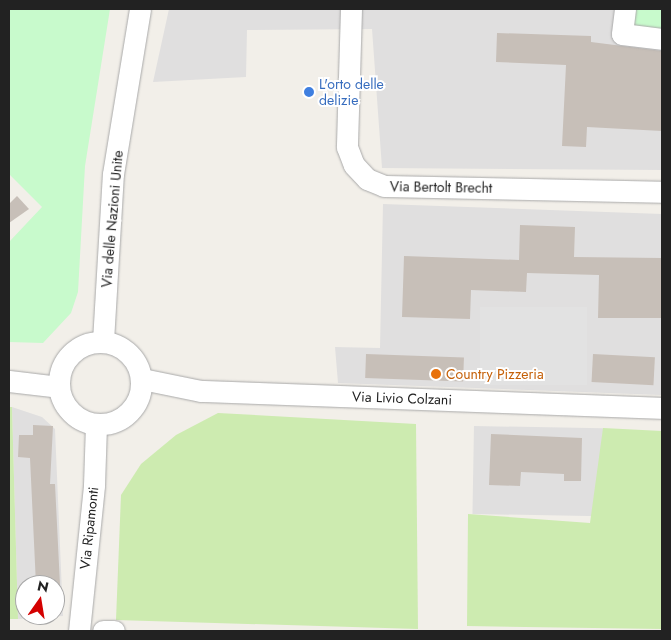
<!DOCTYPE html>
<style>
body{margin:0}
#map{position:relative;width:671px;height:640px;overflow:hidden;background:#f2efe9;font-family:Jost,sans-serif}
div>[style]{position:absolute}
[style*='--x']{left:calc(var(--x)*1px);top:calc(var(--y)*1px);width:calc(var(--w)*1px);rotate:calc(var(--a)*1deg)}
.residential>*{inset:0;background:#e0dfdf;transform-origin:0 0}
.grass>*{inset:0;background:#cdebb0}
.park>*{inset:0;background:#c8facc}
.parking>*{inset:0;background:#e2e2e2;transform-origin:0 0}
.building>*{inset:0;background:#c7bfb8;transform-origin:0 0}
.roads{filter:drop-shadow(0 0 1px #a9a9a9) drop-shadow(0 0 1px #a9a9a9)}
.minor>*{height:21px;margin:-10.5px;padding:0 10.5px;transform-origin:10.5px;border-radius:10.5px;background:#fff}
.minor>.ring{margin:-10.5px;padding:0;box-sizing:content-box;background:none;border:21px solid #fff;border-radius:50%}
.dots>*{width:14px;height:14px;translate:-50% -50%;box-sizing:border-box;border:2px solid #fff;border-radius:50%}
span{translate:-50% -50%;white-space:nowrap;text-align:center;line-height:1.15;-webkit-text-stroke:4px #fff;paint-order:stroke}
.shop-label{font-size:14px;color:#366cbe}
.left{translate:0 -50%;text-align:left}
.street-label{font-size:14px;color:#222}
.food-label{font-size:14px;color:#c56008}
.frame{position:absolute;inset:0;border:10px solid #222;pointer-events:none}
.north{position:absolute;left:15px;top:575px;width:50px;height:50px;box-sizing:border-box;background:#fff;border:1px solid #a7a7a7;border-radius:50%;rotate:13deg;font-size:14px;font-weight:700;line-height:20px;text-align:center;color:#222}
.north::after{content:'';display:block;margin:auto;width:18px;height:22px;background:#d40000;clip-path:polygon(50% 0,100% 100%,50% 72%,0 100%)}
</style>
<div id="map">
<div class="residential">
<div style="clip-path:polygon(169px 9px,662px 9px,662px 170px,382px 168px,372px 29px,247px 30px,246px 77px,153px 82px)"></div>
<div style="clip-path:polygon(383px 204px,662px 214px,662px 395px,338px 383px,335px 347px,380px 348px)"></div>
<div style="clip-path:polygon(evenodd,12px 407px,42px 417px,55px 429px,63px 616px,18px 619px,12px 407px,25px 585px,55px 585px,55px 615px,25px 615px,25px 585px)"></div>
<div style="left:474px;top:426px;width:129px;height:88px;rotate:1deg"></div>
</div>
<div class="grass">
<div style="clip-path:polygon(9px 407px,12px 407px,18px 619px,9px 619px)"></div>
<div style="clip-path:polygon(218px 413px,416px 424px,418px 629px,116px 620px,121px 495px,141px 464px,176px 435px)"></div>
<div style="clip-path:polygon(603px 428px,662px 431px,662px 629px,467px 626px,468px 514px,590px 523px)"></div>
</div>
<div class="park">
<div style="clip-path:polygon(9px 9px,110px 9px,85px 166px,78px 292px,71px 313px,43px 343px,9px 342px,9px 242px,42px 207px,9px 174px)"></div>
<div style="clip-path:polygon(625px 9px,662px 9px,662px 38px,622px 34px)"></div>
</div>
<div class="parking">
<div style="left:480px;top:307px;width:107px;height:78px"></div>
</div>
<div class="building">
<div style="clip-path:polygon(497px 33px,591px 36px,591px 42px,662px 51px,662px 131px,587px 127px,586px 147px,562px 146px,566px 65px,496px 62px)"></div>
<div style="clip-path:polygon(17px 196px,29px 209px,9px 223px,9px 204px)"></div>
<div style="clip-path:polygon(520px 225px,575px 227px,574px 257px,662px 258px,662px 318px,598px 318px,599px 275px,527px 273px,526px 292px,471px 290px,470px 319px,402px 317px,404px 256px,519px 260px)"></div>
<div style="left:366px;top:354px;width:98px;height:24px;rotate:2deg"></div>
<div style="left:593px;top:354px;width:62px;height:28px;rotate:3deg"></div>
<div style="clip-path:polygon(33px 425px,53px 426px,50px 484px,55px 484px,60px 585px,36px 585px,30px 458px,18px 457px,19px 435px,33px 435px)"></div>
<div style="clip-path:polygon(491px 434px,582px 438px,581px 481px,564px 481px,564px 474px,521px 472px,520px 486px,489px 485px)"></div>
</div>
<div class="roads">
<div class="minor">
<div style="--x:351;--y:9;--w:138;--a:91.7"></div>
<div style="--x:347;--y:147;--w:19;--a:69"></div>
<div style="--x:354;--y:165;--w:19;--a:47"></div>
<div style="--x:367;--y:179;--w:18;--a:22"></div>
<div style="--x:384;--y:186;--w:278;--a:1.2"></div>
<div style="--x:625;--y:9;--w:25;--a:97"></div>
<div style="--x:622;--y:34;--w:40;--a:7.1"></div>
<div style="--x:103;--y:341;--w:167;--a:-86.6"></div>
<div style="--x:113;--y:174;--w:167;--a:-80.7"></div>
<div class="ring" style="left:59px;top:342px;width:61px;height:61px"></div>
<div style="--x:142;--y:379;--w:60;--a:11.5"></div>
<div style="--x:201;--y:391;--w:461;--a:2.1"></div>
<div style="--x:9;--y:381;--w:50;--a:6.8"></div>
<div style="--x:79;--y:631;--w:147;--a:-84.1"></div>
<div style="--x:94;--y:485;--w:61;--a:-88.1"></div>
<div style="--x:103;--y:631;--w:11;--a:0"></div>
</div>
</div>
<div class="dots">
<div style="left:309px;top:92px;background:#3f7fe0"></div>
<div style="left:436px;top:374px;background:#e8710a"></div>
</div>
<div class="shop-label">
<span class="left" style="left:319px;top:92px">L'orto delle<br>delizie</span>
</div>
<div class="street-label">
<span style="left:441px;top:187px;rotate:1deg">Via Bertolt Brecht</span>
<span style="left:112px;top:219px;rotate:-85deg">Via delle Nazioni Unite</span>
<span style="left:402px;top:398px;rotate:2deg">Via Livio Colzani</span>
<span style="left:89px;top:528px;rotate:-84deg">Via Ripamonti</span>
</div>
<div class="food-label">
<span class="left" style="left:446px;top:374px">Country Pizzeria</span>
</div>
<div class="frame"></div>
<div class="north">N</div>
</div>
